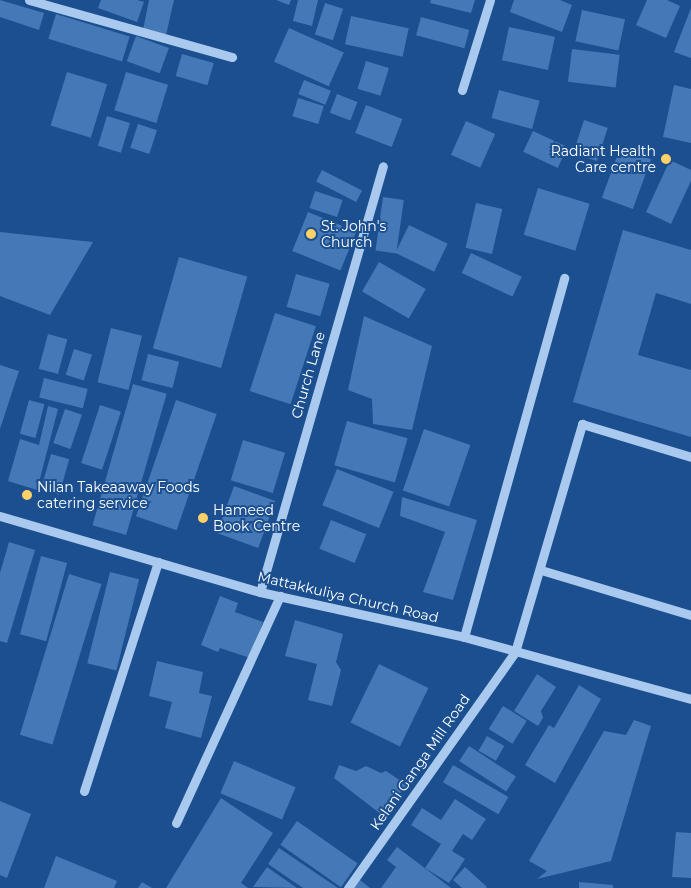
<!DOCTYPE html>
<style>
body{margin:0}
#map{position:relative;width:691px;height:888px;overflow:hidden;background:#1b4f8f;font-family:Montserrat,sans-serif}
div>[style]{position:absolute}
[style*='--x']{left:calc(var(--x)*1px);top:calc(var(--y)*1px);width:calc(var(--w)*1px);rotate:calc(var(--a)*1deg)}
.building>*{inset:0;background:#4478b7;transform-origin:0 0}
.minor>*{height:9px;margin:-4.5px;padding:0 4.5px;transform-origin:4.5px;border-radius:4.5px;background:#a9c9ee}
.dots>*{width:14px;height:14px;translate:-50% -50%;box-sizing:border-box;border:2px solid #1b4f8f;border-radius:50%}
span{translate:-50% -50%;white-space:nowrap;text-align:center;line-height:1.15;-webkit-text-stroke:4px #1b4f8f;paint-order:stroke}
.poi-label{font-size:14px;color:#fff}
.right{translate:-100% -50%;text-align:right}
.left{translate:0 -50%;text-align:left}
.street-label{font-size:14px;color:#fff}
</style>
<div id="map">
<div class="building">
<div style="clip-path:polygon(0 0,44px 13px,39px 30px,0 17px)"></div>
<div style="clip-path:polygon(101px 0,137px 0,144px 2px,137px 22px,98px 8px)"></div>
<div style="clip-path:polygon(149px 0,174px 0,166px 35px,143px 30px)"></div>
<div style="clip-path:polygon(276px 0,291px 0,289px 5px)"></div>
<div style="clip-path:polygon(298px 0,318px 0,312px 26px,293px 21px)"></div>
<div style="clip-path:polygon(431px 0,475px 0,471px 13px,430px 3px)"></div>
<div style="clip-path:polygon(514px 0,560px 0,572px 5px,562px 32px,510px 12px)"></div>
<div style="clip-path:polygon(647px 0,667px 0,680px 6px,666px 38px,636px 25px)"></div>
<div style="left:325px;top:3px;width:19px;height:33px;rotate:18deg"></div>
<div style="clip-path:polygon(691px 8px,691px 58px,674px 52px)"></div>
<div style="left:582px;top:10px;width:44px;height:32px;rotate:12deg"></div>
<div style="left:56px;top:14px;width:77px;height:26px;rotate:17deg"></div>
<div style="left:351px;top:16px;width:59px;height:29px;rotate:12deg"></div>
<div style="left:421px;top:17px;width:50px;height:19px;rotate:15deg"></div>
<div style="left:509px;top:27px;width:47px;height:34px;rotate:12deg"></div>
<div style="left:289px;top:28px;width:60px;height:37px;rotate:24deg"></div>
<div style="left:136px;top:36px;width:35px;height:27px;rotate:20deg"></div>
<div style="left:572px;top:49px;width:48px;height:33px;rotate:7deg"></div>
<div style="left:182px;top:54px;width:33px;height:23px;rotate:16deg"></div>
<div style="left:366px;top:61px;width:24px;height:29px;rotate:17deg"></div>
<div style="left:67px;top:72px;width:42px;height:56px;rotate:17deg"></div>
<div style="left:126px;top:72px;width:44px;height:40px;rotate:17deg"></div>
<div style="left:304px;top:80px;width:29px;height:15px;rotate:22deg"></div>
<div style="clip-path:polygon(674px 85px,691px 89px,691px 143px,663px 137px)"></div>
<div style="left:499px;top:90px;width:42px;height:29px;rotate:15deg"></div>
<div style="left:337px;top:94px;width:22px;height:20px;rotate:21deg"></div>
<div style="left:298px;top:98px;width:27px;height:19px;rotate:17deg"></div>
<div style="left:366px;top:105px;width:39px;height:30px;rotate:21deg"></div>
<div style="left:107px;top:116px;width:24px;height:31px;rotate:17deg"></div>
<div style="left:584px;top:120px;width:25px;height:35px;rotate:18deg"></div>
<div style="left:466px;top:121px;width:32px;height:37px;rotate:24deg"></div>
<div style="left:138px;top:124px;width:20px;height:25px;rotate:18deg"></div>
<div style="left:533px;top:131px;width:38px;height:23px;rotate:25deg"></div>
<div style="left:620px;top:148px;width:33px;height:53px;rotate:20deg"></div>
<div style="clip-path:polygon(670px 160px,691px 170px,691px 181px,671px 224px,646px 212px)"></div>
<div style="left:322px;top:170px;width:45px;height:13px;rotate:27deg"></div>
<div style="left:538px;top:188px;width:54px;height:49px;rotate:17deg"></div>
<div style="left:315px;top:191px;width:29px;height:18px;rotate:18deg"></div>
<div style="left:383px;top:197px;width:21px;height:54px;rotate:8deg"></div>
<div style="left:476px;top:203px;width:27px;height:46px;rotate:13deg"></div>
<div style="left:308px;top:212px;width:52px;height:42px;rotate:22deg"></div>
<div style="left:409px;top:225px;width:43px;height:31px;rotate:26deg"></div>
<div style="clip-path:polygon(623px 230px,691px 250px,691px 304px,656px 293px,638px 355px,691px 370px,691px 437px,573px 402px)"></div>
<div style="clip-path:polygon(0 232px,93px 242px,50px 315px,0 296px)"></div>
<div style="left:471px;top:253px;width:56px;height:22px;rotate:25deg"></div>
<div style="left:179px;top:257px;width:71px;height:95px;rotate:16deg"></div>
<div style="left:379px;top:262px;width:54px;height:34px;rotate:30deg"></div>
<div style="left:296px;top:274px;width:35px;height:34px;rotate:16deg"></div>
<div style="left:275px;top:313px;width:43px;height:82px;rotate:18deg"></div>
<div style="clip-path:polygon(364px 316px,432px 346px,412px 430px,373px 424px,372px 399px,348px 390px)"></div>
<div style="left:111px;top:328px;width:32px;height:56px;rotate:14deg"></div>
<div style="left:48px;top:334px;width:20px;height:36px;rotate:15deg"></div>
<div style="left:74px;top:349px;width:19px;height:27px;rotate:18deg"></div>
<div style="left:148px;top:354px;width:32px;height:27px;rotate:14deg"></div>
<div style="clip-path:polygon(0 365px,19px 371px,0 429px)"></div>
<div style="left:44px;top:378px;width:45px;height:20px;rotate:14deg"></div>
<div style="left:133px;top:384px;width:35px;height:147px;rotate:16deg"></div>
<div style="left:29px;top:400px;width:16px;height:35px;rotate:15deg"></div>
<div style="left:176px;top:400px;width:43px;height:123px;rotate:19deg"></div>
<div style="left:100px;top:405px;width:22px;height:61px;rotate:18deg"></div>
<div style="clip-path:polygon(48px 406px,58px 409px,37px 490px,8px 481px,20px 439px,39px 445px)"></div>
<div style="left:65px;top:409px;width:18px;height:36px;rotate:19deg"></div>
<div style="left:347px;top:421px;width:63px;height:46px;rotate:16deg"></div>
<div style="left:424px;top:429px;width:49px;height:65px;rotate:19deg"></div>
<div style="left:243px;top:440px;width:44px;height:42px;rotate:17deg"></div>
<div style="left:51px;top:454px;width:19px;height:37px;rotate:16deg"></div>
<div style="left:337px;top:469px;width:61px;height:39px;rotate:22deg"></div>
<div style="left:234px;top:486px;width:44px;height:50px;rotate:20deg"></div>
<div style="clip-path:polygon(402px 497px,477px 520px,453px 600px,423px 592px,445px 532px,400px 516px)"></div>
<div style="left:331px;top:520px;width:38px;height:31px;rotate:22deg"></div>
<div style="clip-path:polygon(9px 542px,35px 550px,7px 643px,0 641px,0 573px)"></div>
<div style="left:41px;top:556px;width:27px;height:81px;rotate:15deg"></div>
<div style="left:110px;top:572px;width:30px;height:94px;rotate:14deg"></div>
<div style="left:69px;top:574px;width:34px;height:168px;rotate:17deg"></div>
<div style="clip-path:polygon(220px 596px,238px 603px,235px 612px,263px 622px,250px 658px,220px 648px,218px 652px,201px 645px)"></div>
<div style="clip-path:polygon(295px 620px,343px 634px,336px 662px,341px 670px,332px 706px,308px 700px,317px 664px,285px 656px)"></div>
<div style="clip-path:polygon(157px 661px,203px 672px,199px 693px,212px 696px,201px 738px,165px 728px,172px 702px,149px 696px)"></div>
<div style="left:379px;top:664px;width:55px;height:65px;rotate:26deg"></div>
<div style="clip-path:polygon(537px 674px,556px 687px,541px 711px,543px 718px,538px 726px,514px 711px)"></div>
<div style="clip-path:polygon(579px 685px,601px 699px,555px 783px,525px 765px,549px 725px,554px 728px)"></div>
<div style="left:503px;top:706px;width:28px;height:27px;rotate:32deg"></div>
<div style="clip-path:polygon(634px 720px,651px 726px,611px 861px,537px 879px,547px 871px,529px 861px,604px 731px,626px 735px)"></div>
<div style="left:487px;top:736px;width:20px;height:17px;rotate:30deg"></div>
<div style="left:469px;top:746px;width:56px;height:18px;rotate:33deg"></div>
<div style="left:234px;top:761px;width:67px;height:35px;rotate:23deg"></div>
<div style="clip-path:polygon(339px 765px,356px 771px,366px 766px,381px 773px,386px 771px,407px 785px,382px 815px,334px 778px)"></div>
<div style="left:453px;top:765px;width:64px;height:20px;rotate:30deg"></div>
<div style="clip-path:polygon(221px 798px,273px 833px,241px 883px,248px 888px,166px 888px)"></div>
<div style="clip-path:polygon(455px 799px,486px 819px,472px 840px,463px 834px,452px 851px,465px 859px,449px 883px,425px 868px,441px 844px,411px 825px,422px 808px,441px 820px)"></div>
<div style="clip-path:polygon(0 801px,31px 814px,7px 878px,0 875px)"></div>
<div style="left:297px;top:821px;width:74px;height:29px;rotate:35deg"></div>
<div style="clip-path:polygon(676px 832px,691px 833px,691px 878px,672px 877px)"></div>
<div style="clip-path:polygon(397px 847px,426px 869px,451px 888px,381px 888px,396px 867px,387px 860px)"></div>
<div style="clip-path:polygon(279px 848px,338px 888px,303px 888px,268px 864px)"></div>
<div style="clip-path:polygon(56px 856px,117px 881px,114px 888px,44px 888px)"></div>
<div style="clip-path:polygon(267px 867px,297px 888px,253px 887px)"></div>
<div style="clip-path:polygon(465px 867px,487px 887px,486px 888px,462px 888px,453px 880px)"></div>
<div style="clip-path:polygon(360px 880px,370px 888px,354px 888px)"></div>
<div style="clip-path:polygon(142px 882px,152px 888px,138px 888px)"></div>
<div style="clip-path:polygon(579px 882px,613px 885px,613px 888px,579px 888px)"></div>
</div>
<div class="minor">
<div style="--x:29;--y:0;--w:211;--a:15.7"></div>
<div style="--x:462;--y:90;--w:94;--a:-72.7"></div>
<div style="--x:0;--y:516;--w:271;--a:16.3"></div>
<div style="--x:260;--y:592;--w:209;--a:12.4"></div>
<div style="--x:464;--y:637;--w:235;--a:15.3"></div>
<div style="--x:541;--y:570;--w:157;--a:16.7"></div>
<div style="--x:260;--y:592;--w:443;--a:-73.9"></div>
<div style="--x:464;--y:637;--w:373;--a:-74.4"></div>
<div style="--x:84;--y:791;--w:241;--a:-72.1"></div>
<div style="--x:176;--y:823;--w:250;--a:-65.4"></div>
<div style="--x:348;--y:888;--w:289;--a:-54.7"></div>
<div style="--x:515;--y:652;--w:238;--a:-73.6"></div>
<div style="--x:582;--y:424;--w:114;--a:16.8"></div>
</div>
<div class="dots">
<div style="left:666px;top:159px;background:#ffd166"></div>
<div style="left:311px;top:234px;background:#ffd166"></div>
<div style="left:27px;top:495px;background:#ffd166"></div>
<div style="left:203px;top:518px;background:#ffd166"></div>
</div>
<div class="poi-label">
<span class="right" style="left:656px;top:159px">Radiant Health<br>Care centre</span>
<span class="left" style="left:321px;top:234px">St. John's<br>Church</span>
<span class="left" style="left:37px;top:495px">Nilan Takeaaway Foods<br>catering service</span>
<span class="left" style="left:213px;top:518px">Hameed<br>Book Centre</span>
</div>
<div class="street-label">
<span style="left:308px;top:375px;rotate:-74deg">Church Lane</span>
<span style="left:348px;top:597px;rotate:13deg">Mattakkuliya Church Road</span>
<span style="left:420px;top:762px;rotate:-55deg">Kelani Ganga Mill Road</span>
</div>
</div>
